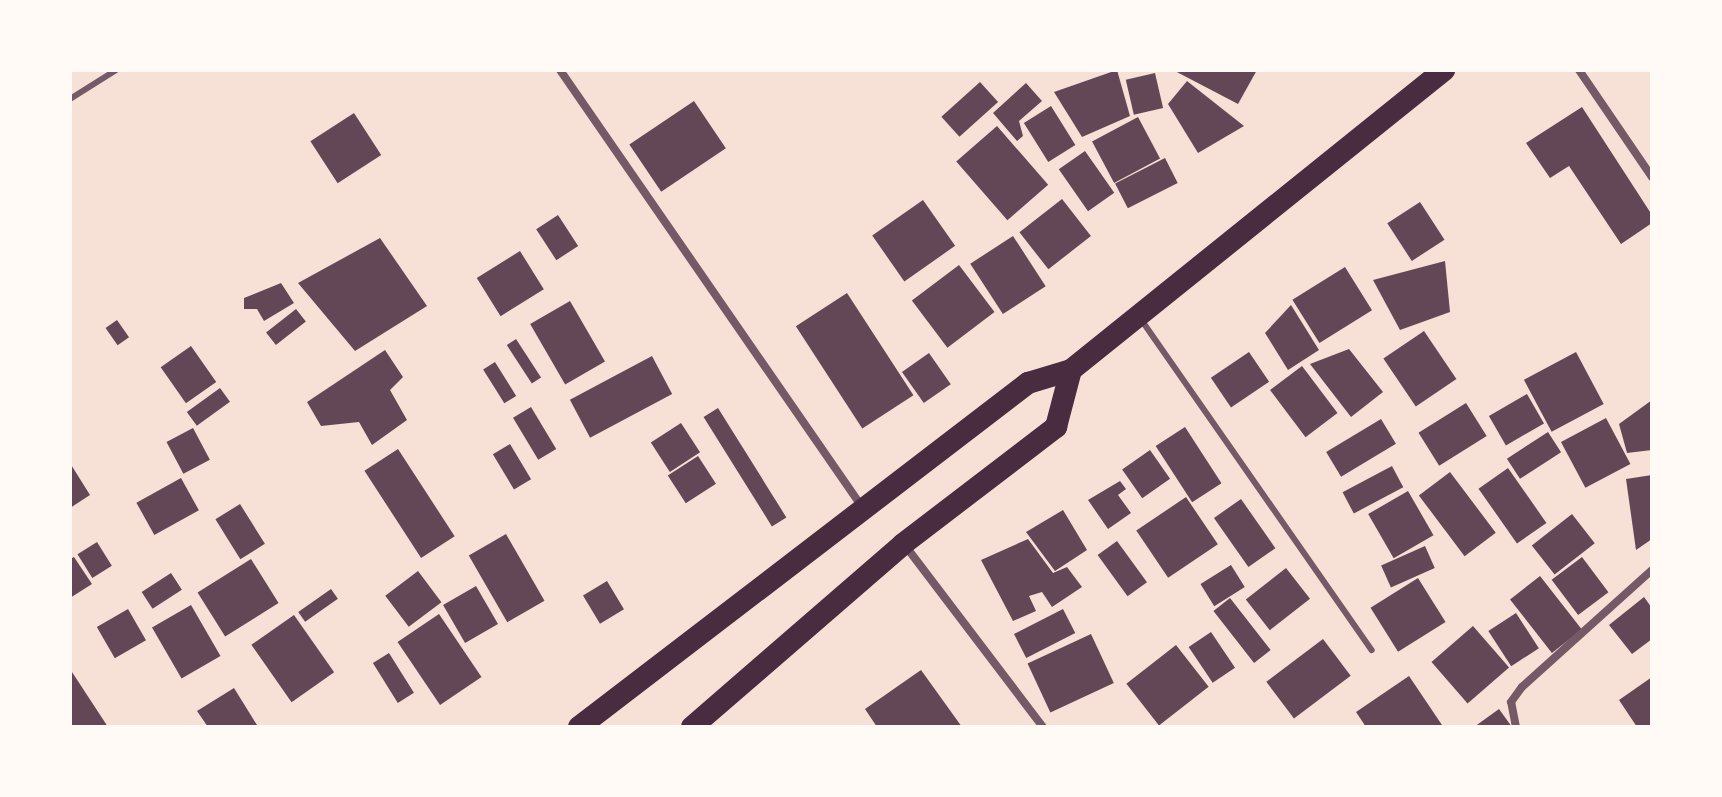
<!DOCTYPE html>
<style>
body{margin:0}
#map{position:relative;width:1722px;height:797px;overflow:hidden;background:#f7e1d7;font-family:"Archivo Narrow",sans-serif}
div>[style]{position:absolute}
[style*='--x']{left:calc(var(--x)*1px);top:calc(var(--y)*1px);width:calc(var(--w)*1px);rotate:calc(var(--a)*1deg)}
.building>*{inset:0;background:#644757;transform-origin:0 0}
.service>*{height:6px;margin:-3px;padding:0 3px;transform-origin:3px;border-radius:3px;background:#755966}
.minor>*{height:8px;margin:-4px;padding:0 4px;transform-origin:4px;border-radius:4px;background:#755966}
.trunk>*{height:22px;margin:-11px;padding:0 11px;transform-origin:11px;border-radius:11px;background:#4a2c40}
span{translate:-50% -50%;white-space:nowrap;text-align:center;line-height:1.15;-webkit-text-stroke:6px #fffaf5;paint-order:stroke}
.frame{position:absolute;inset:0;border:72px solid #fffaf5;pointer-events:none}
</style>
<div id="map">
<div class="building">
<div style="clip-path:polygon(1117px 70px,1130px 116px,1082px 137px,1054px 92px)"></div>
<div style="clip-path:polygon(1173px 70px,1257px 70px,1238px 104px)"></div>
<div style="left:1155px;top:73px;width:36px;height:30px;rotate:77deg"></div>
<div style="clip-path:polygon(1187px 81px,1244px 126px,1198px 153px,1168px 104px)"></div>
<div style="left:980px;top:82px;width:27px;height:52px;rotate:48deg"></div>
<div style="clip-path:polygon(1026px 83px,1042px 101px,1019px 121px,1023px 136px,1017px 141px,993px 113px)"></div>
<div style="left:694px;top:101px;width:57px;height:78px;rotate:56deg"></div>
<div style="left:1051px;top:106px;width:46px;height:32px;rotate:58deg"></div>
<div style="clip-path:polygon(1582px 107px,1652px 215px,1652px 223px,1621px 244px,1569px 166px,1550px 178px,1526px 143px)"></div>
<div style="left:354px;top:113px;width:50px;height:52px;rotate:57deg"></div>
<div style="left:1138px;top:117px;width:47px;height:52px;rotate:62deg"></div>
<div style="left:997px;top:126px;width:78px;height:54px;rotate:49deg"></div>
<div style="left:1085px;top:151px;width:51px;height:32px;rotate:55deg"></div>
<div style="left:1165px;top:158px;width:28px;height:56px;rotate:63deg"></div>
<div style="left:1062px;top:199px;width:47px;height:54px;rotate:52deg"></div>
<div style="left:923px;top:200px;width:56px;height:62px;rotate:55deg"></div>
<div style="left:1420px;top:202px;width:45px;height:39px;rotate:57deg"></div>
<div style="left:558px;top:215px;width:37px;height:26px;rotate:57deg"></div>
<div style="left:1013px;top:236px;width:60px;height:51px;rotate:57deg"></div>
<div style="clip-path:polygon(380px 238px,427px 306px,355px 351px,298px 283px)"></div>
<div style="left:520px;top:251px;width:45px;height:51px;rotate:58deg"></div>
<div style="clip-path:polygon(1445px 261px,1450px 312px,1400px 330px,1373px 280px)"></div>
<div style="left:959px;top:265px;width:59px;height:59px;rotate:53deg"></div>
<div style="left:1345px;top:267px;width:51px;height:62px;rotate:58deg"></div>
<div style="clip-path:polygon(281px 283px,294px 303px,264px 321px,257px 309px,244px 309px,244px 298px)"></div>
<div style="left:847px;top:293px;width:122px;height:61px;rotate:57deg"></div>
<div style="left:570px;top:301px;width:70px;height:46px;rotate:60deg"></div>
<div style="clip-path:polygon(1291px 305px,1319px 350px,1288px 370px,1265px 333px)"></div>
<div style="left:296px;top:309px;width:16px;height:38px;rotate:52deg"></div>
<div style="left:117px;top:320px;width:21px;height:14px;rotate:55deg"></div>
<div style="left:1424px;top:331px;width:58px;height:49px;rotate:56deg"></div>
<div style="left:516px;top:339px;width:46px;height:11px;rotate:57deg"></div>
<div style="left:191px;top:346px;width:44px;height:37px;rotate:55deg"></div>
<div style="clip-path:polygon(1349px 349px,1383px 392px,1351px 417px,1310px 364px)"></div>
<div style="clip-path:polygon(385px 350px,403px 377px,390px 390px,407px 420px,372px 445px,359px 422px,321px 426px,307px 402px)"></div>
<div style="left:1249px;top:352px;width:36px;height:46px;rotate:56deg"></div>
<div style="left:1576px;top:352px;width:59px;height:59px;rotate:62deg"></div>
<div style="left:929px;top:353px;width:38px;height:33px;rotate:55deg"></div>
<div style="left:652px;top:356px;width:43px;height:93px;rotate:62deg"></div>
<div style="left:495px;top:362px;width:40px;height:14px;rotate:58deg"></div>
<div style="left:1302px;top:366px;width:59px;height:40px;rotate:53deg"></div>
<div style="left:220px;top:388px;width:17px;height:41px;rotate:54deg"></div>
<div style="left:1527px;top:394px;width:34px;height:44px;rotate:60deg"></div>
<div style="clip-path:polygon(1652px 400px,1652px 450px,1627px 453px,1619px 424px)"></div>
<div style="left:1466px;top:403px;width:39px;height:56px;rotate:58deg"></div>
<div style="left:531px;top:407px;width:49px;height:21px;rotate:59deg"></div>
<div style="left:718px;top:408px;width:129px;height:17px;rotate:58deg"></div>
<div style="left:1606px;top:418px;width:52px;height:51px;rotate:62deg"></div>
<div style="left:1381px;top:419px;width:29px;height:64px;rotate:59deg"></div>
<div style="left:681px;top:423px;width:35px;height:36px;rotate:57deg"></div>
<div style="left:1185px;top:427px;width:67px;height:35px;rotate:57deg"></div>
<div style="left:193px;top:428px;width:36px;height:30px;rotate:62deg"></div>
<div style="left:1548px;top:432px;width:24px;height:49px;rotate:57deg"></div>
<div style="left:510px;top:444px;width:41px;height:20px;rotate:59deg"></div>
<div style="left:398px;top:449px;width:104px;height:40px;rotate:57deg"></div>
<div style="left:1150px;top:450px;width:35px;height:34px;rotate:55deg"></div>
<div style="left:698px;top:456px;width:33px;height:36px;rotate:57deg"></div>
<div style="clip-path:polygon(70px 463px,90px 495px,70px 508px)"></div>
<div style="left:1392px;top:466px;width:24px;height:56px;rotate:62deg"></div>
<div style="left:1508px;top:468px;width:67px;height:36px;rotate:55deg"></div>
<div style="left:1450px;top:472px;width:76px;height:39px;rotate:53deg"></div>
<div style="clip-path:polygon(1652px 475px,1652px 539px,1636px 550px,1626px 479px)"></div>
<div style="left:181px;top:478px;width:37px;height:51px;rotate:61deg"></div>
<div style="clip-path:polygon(1120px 481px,1126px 489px,1118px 495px,1131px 513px,1108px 529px,1088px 500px)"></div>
<div style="left:1408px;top:491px;width:51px;height:46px;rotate:60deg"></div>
<div style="left:1186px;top:497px;width:57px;height:60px;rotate:56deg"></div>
<div style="left:1241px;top:499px;width:60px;height:33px;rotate:55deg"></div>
<div style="left:240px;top:504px;width:47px;height:29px;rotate:58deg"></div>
<div style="clip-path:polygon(1063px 510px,1087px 550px,1055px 571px,1026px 532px)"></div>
<div style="left:1572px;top:514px;width:37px;height:51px;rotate:52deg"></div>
<div style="left:506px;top:534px;width:77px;height:43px;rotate:60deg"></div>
<div style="clip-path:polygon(1028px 539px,1053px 573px,1067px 567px,1082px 587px,1052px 607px,1042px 592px,1029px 596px,1036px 611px,1013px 621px,981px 560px)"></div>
<div style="left:1117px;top:541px;width:51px;height:24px;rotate:54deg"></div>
<div style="left:97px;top:542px;width:28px;height:23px;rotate:58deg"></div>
<div style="left:1425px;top:546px;width:24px;height:48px;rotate:66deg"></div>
<div style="clip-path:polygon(74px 557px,92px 584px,70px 598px,70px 559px)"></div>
<div style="left:1582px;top:557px;width:44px;height:38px;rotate:53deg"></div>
<div style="left:251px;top:559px;width:52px;height:63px;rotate:58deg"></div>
<div style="left:1231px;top:565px;width:26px;height:36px;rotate:58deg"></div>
<div style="left:1286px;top:568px;width:39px;height:51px;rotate:52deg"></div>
<div style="left:418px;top:571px;width:39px;height:41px;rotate:53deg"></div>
<div style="left:171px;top:573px;width:20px;height:35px;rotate:57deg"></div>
<div style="left:1540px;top:576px;width:68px;height:38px;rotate:52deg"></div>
<div style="left:1418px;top:578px;width:52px;height:56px;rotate:58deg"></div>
<div style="left:607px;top:581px;width:33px;height:28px;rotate:59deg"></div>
<div style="left:476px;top:586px;width:44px;height:38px;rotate:60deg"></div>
<div style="left:331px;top:589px;width:12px;height:40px;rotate:55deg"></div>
<div style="clip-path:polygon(1644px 597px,1652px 608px,1652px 639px,1632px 654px,1609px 625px)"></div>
<div style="left:1230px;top:598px;width:66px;height:21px;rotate:52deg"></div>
<div style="left:191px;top:605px;width:59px;height:45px;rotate:60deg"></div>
<div style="left:128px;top:609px;width:36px;height:36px;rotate:60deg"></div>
<div style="left:1063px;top:609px;width:27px;height:55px;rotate:63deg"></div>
<div style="left:1516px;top:613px;width:42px;height:33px;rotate:57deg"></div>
<div style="left:439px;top:614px;width:76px;height:50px;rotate:56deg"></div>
<div style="left:294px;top:615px;width:70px;height:52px;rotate:55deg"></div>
<div style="left:1473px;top:626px;width:55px;height:55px;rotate:49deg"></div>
<div style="left:1211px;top:632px;width:43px;height:27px;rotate:56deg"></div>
<div style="left:1091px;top:634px;width:54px;height:70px;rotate:65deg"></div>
<div style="left:1323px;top:639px;width:46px;height:71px;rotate:53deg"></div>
<div style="left:1176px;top:645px;width:53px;height:63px;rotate:52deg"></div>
<div style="left:389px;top:653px;width:47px;height:19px;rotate:58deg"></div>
<div style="clip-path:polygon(921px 670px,962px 727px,877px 727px,865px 709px)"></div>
<div style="clip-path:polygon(72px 672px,108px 727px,70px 727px)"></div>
<div style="clip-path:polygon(1409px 676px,1442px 725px,1366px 727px,1356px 712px)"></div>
<div style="clip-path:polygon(1652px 677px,1652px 727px,1637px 727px,1619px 700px)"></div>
<div style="clip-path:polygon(234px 688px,257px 725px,208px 727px,197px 711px)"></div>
<div style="clip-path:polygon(1499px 709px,1512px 727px,1474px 727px)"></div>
</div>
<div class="service">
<div style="--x:70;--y:99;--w:54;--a:-32.2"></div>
<div style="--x:1140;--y:318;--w:405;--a:55.1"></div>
</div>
<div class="minor">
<div style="--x:560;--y:70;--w:531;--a:55.35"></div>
<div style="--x:1579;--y:70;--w:130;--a:55.7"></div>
<div style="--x:904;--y:544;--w:230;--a:52.8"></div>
<div style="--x:1516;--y:727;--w:25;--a:-101"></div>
<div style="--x:1511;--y:702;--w:19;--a:-54"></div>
<div style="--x:1522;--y:687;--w:175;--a:-42"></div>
</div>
<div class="trunk">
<div style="--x:579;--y:727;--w:566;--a:-37.46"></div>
<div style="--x:1028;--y:383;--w:45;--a:-16.8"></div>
<div style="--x:1071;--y:370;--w:479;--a:-38.8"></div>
<div style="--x:692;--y:727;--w:279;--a:-40.9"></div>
<div style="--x:903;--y:544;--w:193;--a:-37.4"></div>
<div style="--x:1056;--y:427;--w:59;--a:-75.3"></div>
</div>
<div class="frame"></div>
</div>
